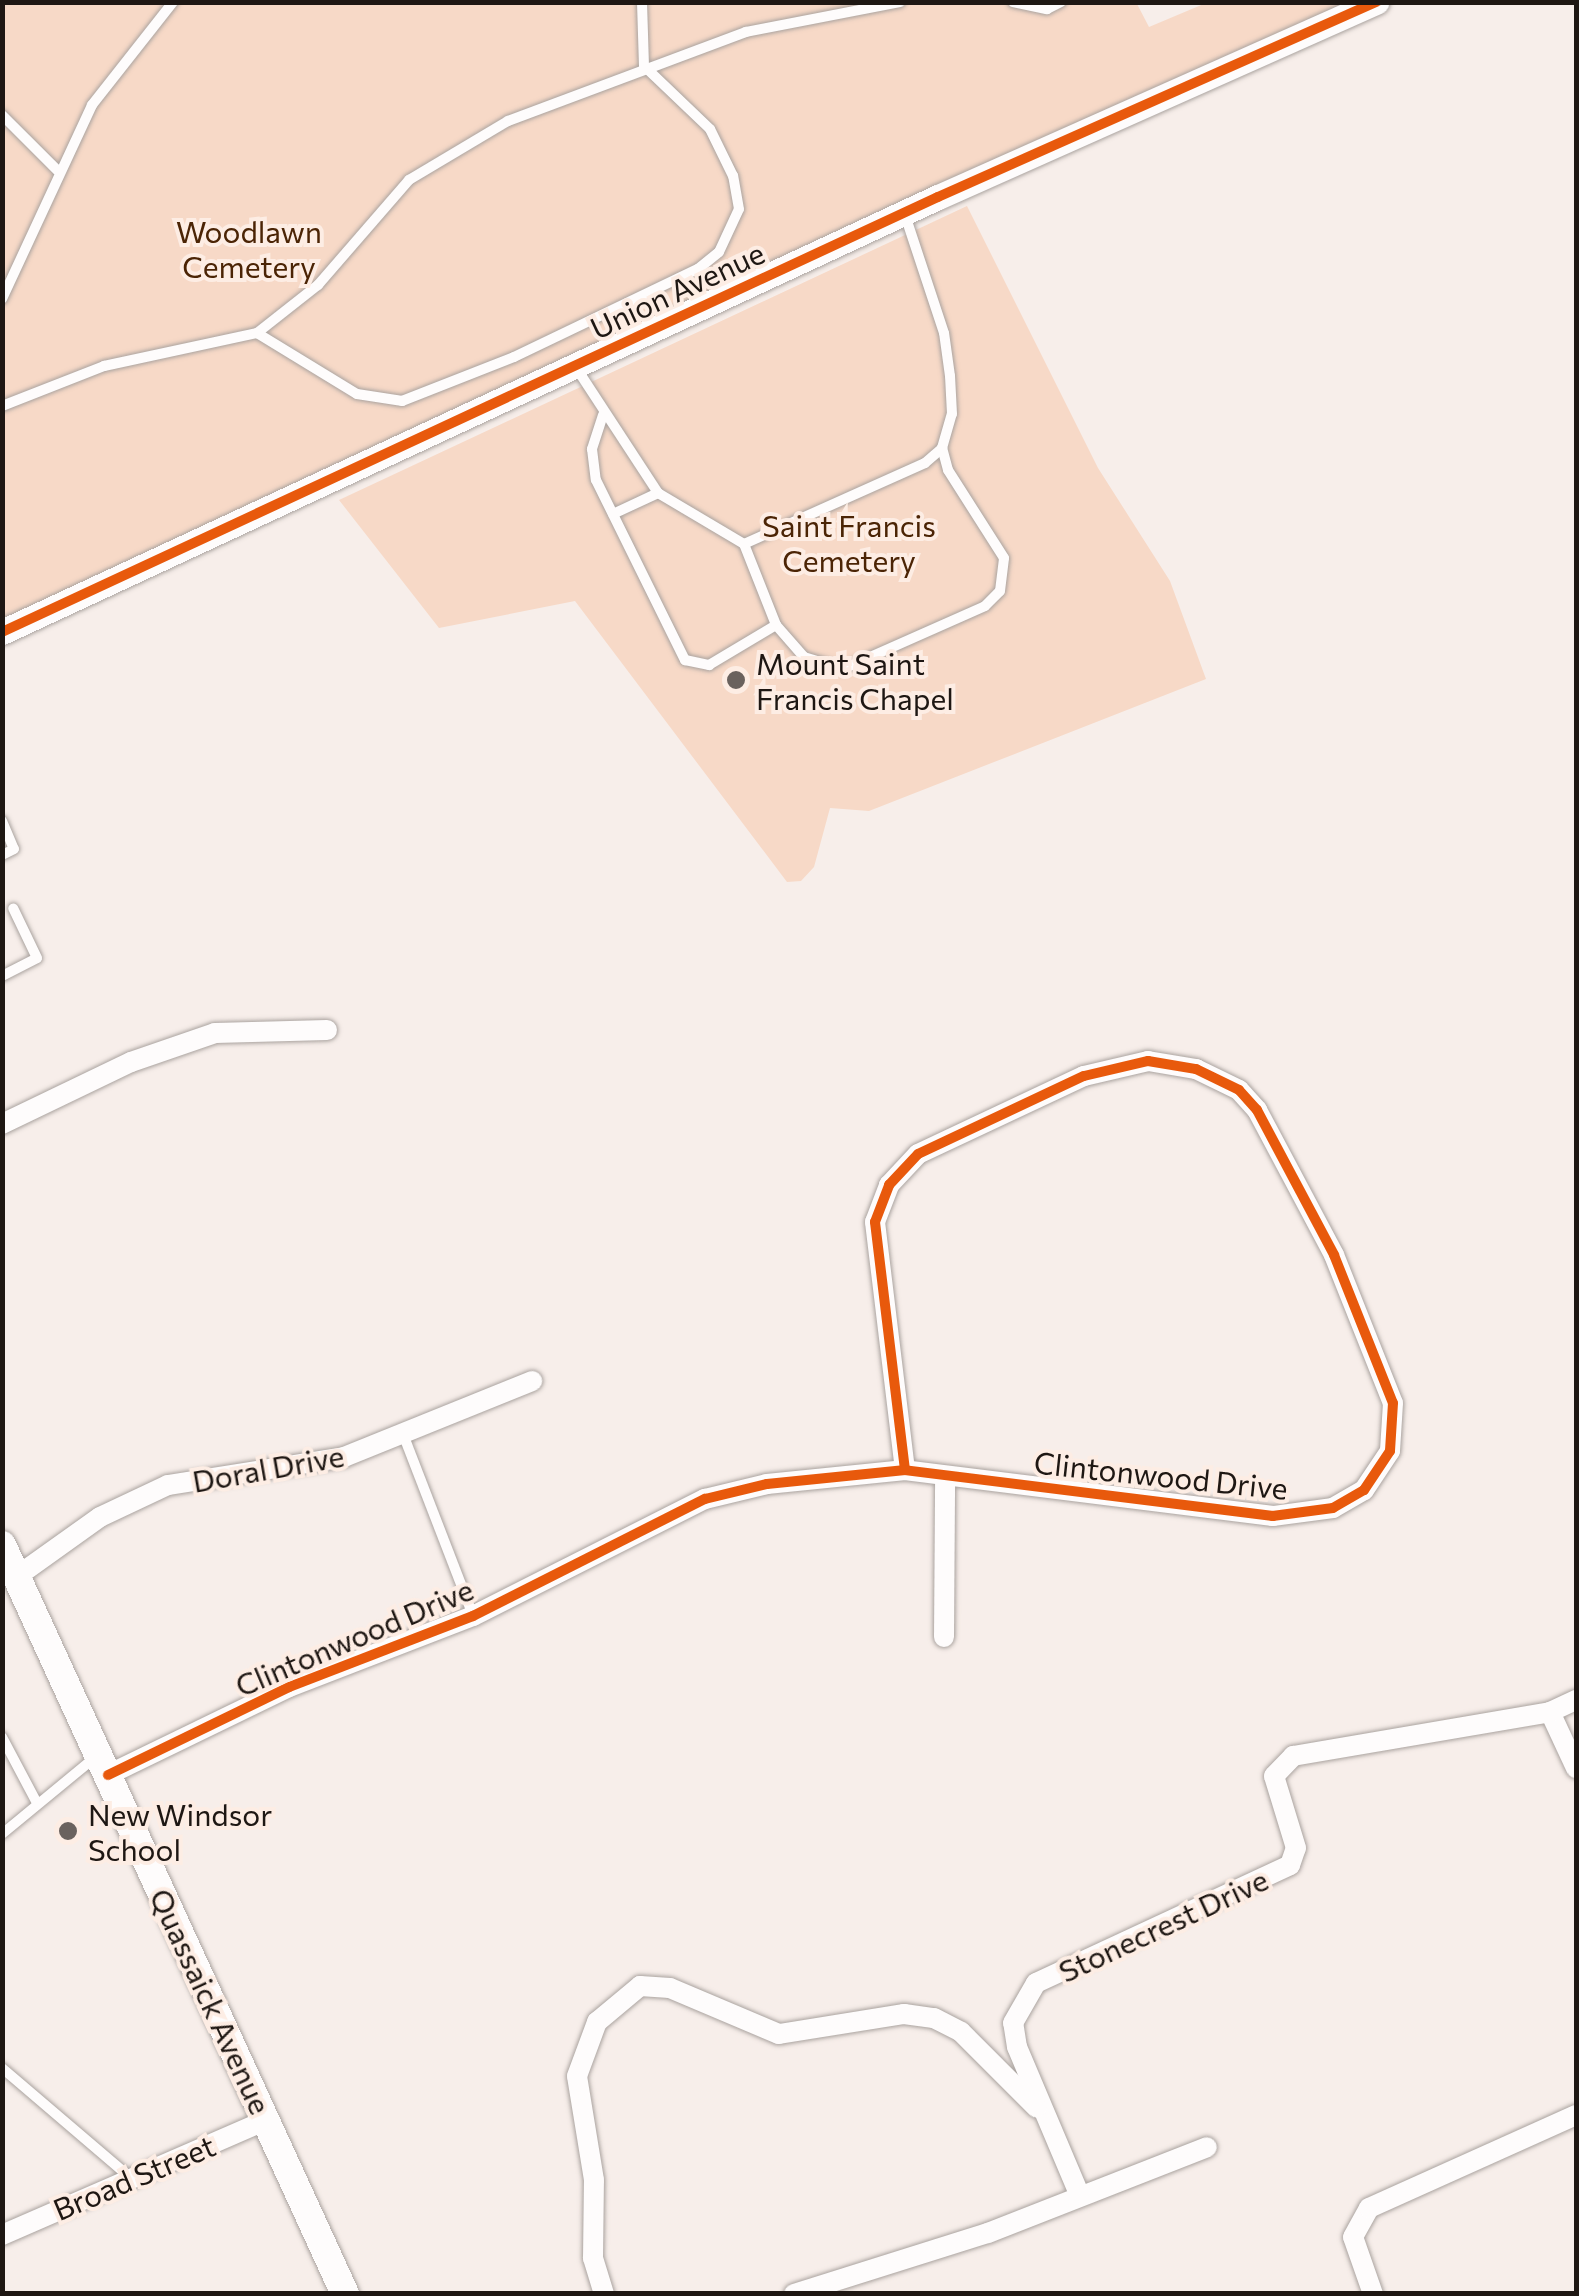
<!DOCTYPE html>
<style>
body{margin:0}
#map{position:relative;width:1579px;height:2296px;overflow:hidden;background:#f7eeea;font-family:Commissioner,sans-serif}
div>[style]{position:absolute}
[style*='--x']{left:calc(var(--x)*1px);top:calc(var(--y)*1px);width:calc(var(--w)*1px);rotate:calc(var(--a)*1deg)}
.green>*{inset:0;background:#f7d9c7}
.roads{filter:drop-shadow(0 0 2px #aaa39f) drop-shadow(0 0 2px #aaa39f)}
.service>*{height:10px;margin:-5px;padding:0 5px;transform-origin:5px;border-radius:5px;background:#fefcfc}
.minor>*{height:20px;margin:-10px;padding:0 10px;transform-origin:10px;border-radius:10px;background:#fefcfc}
.tertiary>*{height:25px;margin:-12.5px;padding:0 12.5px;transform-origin:12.5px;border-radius:12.5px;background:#fefcfc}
.secondary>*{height:28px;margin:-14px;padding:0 14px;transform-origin:14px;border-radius:14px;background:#fefcfc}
.cycleway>*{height:10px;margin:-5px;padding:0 5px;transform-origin:5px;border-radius:5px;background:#e8590c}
.dots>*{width:28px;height:28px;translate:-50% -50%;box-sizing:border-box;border:5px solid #fdede4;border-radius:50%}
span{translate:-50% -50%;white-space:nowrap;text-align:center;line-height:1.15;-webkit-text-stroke:8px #fdede4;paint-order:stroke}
.park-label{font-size:30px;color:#4b2405}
.street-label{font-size:30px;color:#1e1713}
.poi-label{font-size:30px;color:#1e1713}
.left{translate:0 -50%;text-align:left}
.frame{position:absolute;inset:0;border:5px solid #1e1713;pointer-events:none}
</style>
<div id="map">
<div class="green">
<div style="clip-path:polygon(1136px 2px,1149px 27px,1206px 3px,1365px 2px,3px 634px,2px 3px)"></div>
<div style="clip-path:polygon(967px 206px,1098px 468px,1170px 581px,1206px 679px,869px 811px,830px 808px,814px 867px,801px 881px,787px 882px,575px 601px,439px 628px,339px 500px)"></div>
</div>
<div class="roads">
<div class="service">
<div style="--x:1013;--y:2;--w:35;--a:12"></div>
<div style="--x:1047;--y:9;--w:16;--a:-27"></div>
<div style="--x:2;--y:115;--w:78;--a:45"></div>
<div style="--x:2;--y:299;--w:214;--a:-65.1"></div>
<div style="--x:92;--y:105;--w:131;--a:-51.8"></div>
<div style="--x:257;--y:333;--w:117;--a:31.4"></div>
<div style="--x:357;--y:394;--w:46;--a:8.8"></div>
<div style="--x:402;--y:401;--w:120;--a:-21.4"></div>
<div style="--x:514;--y:357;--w:204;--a:-25.6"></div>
<div style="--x:698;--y:269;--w:27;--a:-39"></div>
<div style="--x:719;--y:252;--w:47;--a:-65.1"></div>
<div style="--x:739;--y:209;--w:34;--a:-100"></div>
<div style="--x:733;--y:176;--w:52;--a:-116.1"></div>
<div style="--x:710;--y:129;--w:91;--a:-136.3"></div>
<div style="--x:644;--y:66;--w:64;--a:-91.8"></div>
<div style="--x:575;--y:366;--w:152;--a:56.8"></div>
<div style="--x:658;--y:493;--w:100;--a:30.7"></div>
<div style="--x:744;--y:544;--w:198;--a:-24.1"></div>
<div style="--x:925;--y:463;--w:23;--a:-41"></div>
<div style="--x:942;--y:448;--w:35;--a:-74"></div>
<div style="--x:952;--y:414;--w:38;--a:-93"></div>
<div style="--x:950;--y:376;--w:43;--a:-97.9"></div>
<div style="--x:944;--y:333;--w:127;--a:-108.3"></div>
<div style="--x:2;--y:406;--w:110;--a:-21.4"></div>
<div style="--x:104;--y:366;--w:157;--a:-12.2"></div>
<div style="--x:257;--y:333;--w:78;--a:-38.2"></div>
<div style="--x:318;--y:285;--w:139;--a:-49.1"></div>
<div style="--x:409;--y:180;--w:115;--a:-30.8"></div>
<div style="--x:508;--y:121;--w:254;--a:-20.5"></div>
<div style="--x:746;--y:32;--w:157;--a:-11"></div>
<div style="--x:603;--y:415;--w:36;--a:108"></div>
<div style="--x:592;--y:449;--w:31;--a:83"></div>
<div style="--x:596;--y:480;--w:201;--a:63.7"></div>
<div style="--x:685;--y:660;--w:25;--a:12"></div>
<div style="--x:709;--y:665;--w:78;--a:-30.8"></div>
<div style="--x:613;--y:514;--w:50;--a:-25"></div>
<div style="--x:744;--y:544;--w:87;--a:68.4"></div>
<div style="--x:776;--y:625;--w:43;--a:48.8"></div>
<div style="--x:804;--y:657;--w:41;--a:17.1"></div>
<div style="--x:843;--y:669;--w:155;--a:-23.9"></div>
<div style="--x:985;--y:606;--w:21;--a:-45"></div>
<div style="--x:1000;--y:591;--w:33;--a:-83"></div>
<div style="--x:1004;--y:558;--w:104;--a:-122.5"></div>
<div style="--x:948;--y:470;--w:23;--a:-105"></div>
<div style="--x:2;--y:821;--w:30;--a:67"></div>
<div style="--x:14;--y:849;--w:13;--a:153"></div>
<div style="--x:2;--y:976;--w:39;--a:-27"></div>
<div style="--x:37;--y:958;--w:55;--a:-115.6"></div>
<div style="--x:403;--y:1434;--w:194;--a:68.9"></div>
<div style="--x:2;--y:1737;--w:75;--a:62.1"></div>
<div style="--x:2;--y:1834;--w:124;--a:-39.5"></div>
<div style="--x:2;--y:2068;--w:170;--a:40.5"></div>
</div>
<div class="minor">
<div style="--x:2;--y:1124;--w:143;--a:-25.7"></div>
<div style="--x:131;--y:1062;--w:89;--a:-19"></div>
<div style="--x:215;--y:1033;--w:112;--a:-1.5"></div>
<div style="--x:16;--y:1577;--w:103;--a:-35.5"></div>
<div style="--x:100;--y:1517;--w:75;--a:-25.2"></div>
<div style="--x:168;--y:1485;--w:178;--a:-9"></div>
<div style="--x:344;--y:1457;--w:203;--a:-22"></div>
<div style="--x:944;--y:1637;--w:159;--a:-89.6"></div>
<div style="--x:1550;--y:1712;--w:62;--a:65.1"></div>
<div style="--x:108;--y:1775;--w:201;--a:-25.9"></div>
<div style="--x:289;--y:1687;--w:197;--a:-21.1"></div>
<div style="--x:473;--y:1616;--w:260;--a:-26.8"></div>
<div style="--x:705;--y:1499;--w:64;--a:-13.6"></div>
<div style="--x:767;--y:1484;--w:139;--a:-5.8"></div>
<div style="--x:905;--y:1470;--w:250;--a:-96.9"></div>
<div style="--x:875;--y:1222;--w:40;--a:-69"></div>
<div style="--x:889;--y:1185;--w:42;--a:-46.9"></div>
<div style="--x:918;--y:1154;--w:183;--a:-25.2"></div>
<div style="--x:1084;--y:1076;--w:66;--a:-13.2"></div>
<div style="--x:1148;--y:1061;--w:49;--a:9.5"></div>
<div style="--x:1196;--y:1069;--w:48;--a:26"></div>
<div style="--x:1239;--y:1090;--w:27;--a:48"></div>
<div style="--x:1257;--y:1110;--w:164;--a:62"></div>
<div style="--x:1334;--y:1255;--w:159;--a:68.3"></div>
<div style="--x:1393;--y:1403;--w:48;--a:93.6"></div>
<div style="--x:1390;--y:1451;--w:47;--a:123.7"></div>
<div style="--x:1364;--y:1490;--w:36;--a:150"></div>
<div style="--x:1333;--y:1508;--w:61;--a:172.4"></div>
<div style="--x:1273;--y:1516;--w:371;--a:-172.9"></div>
<div style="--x:1080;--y:2196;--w:162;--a:-112.9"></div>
<div style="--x:1017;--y:2047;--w:24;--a:-99"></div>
<div style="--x:1013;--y:2023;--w:46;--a:-60.1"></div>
<div style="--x:1036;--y:1983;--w:280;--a:-24.9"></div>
<div style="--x:1290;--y:1865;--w:18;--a:-71"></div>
<div style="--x:1296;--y:1848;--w:75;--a:-107"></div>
<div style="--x:1274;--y:1776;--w:28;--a:-46"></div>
<div style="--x:1293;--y:1756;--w:261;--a:-9.7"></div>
<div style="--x:1550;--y:1712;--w:29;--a:-25"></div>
<div style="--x:2;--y:2235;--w:288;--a:-23.5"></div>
<div style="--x:604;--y:2294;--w:38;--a:-107"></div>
<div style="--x:593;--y:2258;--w:78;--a:-89.3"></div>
<div style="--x:594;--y:2180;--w:105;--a:-99.3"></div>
<div style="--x:577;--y:2076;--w:58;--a:-69.7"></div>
<div style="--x:597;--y:2022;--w:56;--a:-39.9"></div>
<div style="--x:640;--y:1986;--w:30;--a:4"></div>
<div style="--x:670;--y:1988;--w:118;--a:22.9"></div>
<div style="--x:779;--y:2034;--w:127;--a:-9.1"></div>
<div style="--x:904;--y:2014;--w:30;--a:8"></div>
<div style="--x:934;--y:2018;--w:30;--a:27"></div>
<div style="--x:961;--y:2032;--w:107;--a:45"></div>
<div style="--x:794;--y:2294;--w:203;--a:-17.5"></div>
<div style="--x:988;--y:2233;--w:235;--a:-21.4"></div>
<div style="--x:1373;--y:2294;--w:60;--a:-109.3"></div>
<div style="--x:1353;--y:2237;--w:33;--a:-61"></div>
<div style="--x:1369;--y:2208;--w:227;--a:-24.2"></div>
</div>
<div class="tertiary">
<div style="--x:2;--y:632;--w:1032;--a:-24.93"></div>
<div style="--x:938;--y:197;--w:480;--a:-24"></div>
</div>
<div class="secondary">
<div style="--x:2;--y:1545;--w:824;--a:65.39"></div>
</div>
</div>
<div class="cycleway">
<div style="--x:2;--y:632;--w:1032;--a:-24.93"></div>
<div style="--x:938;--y:197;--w:480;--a:-24"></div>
<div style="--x:108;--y:1775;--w:201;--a:-25.9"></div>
<div style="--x:289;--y:1687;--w:197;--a:-21.1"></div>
<div style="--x:473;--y:1616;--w:260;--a:-26.8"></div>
<div style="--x:705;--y:1499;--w:64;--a:-13.6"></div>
<div style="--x:767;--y:1484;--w:139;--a:-5.8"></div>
<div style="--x:905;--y:1470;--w:250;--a:-96.9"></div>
<div style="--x:875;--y:1222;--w:40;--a:-69"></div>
<div style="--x:889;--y:1185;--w:42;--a:-46.9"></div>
<div style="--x:918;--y:1154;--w:183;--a:-25.2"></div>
<div style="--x:1084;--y:1076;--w:66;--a:-13.2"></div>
<div style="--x:1148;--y:1061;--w:49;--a:9.5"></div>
<div style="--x:1196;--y:1069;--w:48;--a:26"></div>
<div style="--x:1239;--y:1090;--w:27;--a:48"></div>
<div style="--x:1257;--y:1110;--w:164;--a:62"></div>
<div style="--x:1334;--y:1255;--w:159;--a:68.3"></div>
<div style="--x:1393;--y:1403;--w:48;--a:93.6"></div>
<div style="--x:1390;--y:1451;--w:47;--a:123.7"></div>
<div style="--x:1364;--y:1490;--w:36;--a:150"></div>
<div style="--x:1333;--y:1508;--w:61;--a:172.4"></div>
<div style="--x:1273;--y:1516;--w:371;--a:-172.9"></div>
</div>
<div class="dots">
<div style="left:736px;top:680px;background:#6a625e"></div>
<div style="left:68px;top:1831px;background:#6a625e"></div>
</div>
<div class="park-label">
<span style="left:249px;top:248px">Woodlawn<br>Cemetery</span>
<span style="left:849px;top:542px">Saint Francis<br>Cemetery</span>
</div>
<div class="street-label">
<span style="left:677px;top:290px;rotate:-25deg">Union Avenue</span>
<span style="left:268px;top:1468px;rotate:-10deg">Doral Drive</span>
<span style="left:1161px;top:1475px;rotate:6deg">Clintonwood Drive</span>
<span style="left:354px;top:1637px;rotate:-23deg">Clintonwood Drive</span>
<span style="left:1163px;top:1925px;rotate:-25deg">Stonecrest Drive</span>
<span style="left:211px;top:2001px;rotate:65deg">Quassaick Avenue</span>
<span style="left:134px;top:2177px;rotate:-23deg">Broad Street</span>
</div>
<div class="poi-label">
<span class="left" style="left:756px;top:680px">Mount Saint<br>Francis Chapel</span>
<span class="left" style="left:88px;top:1831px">New Windsor<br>School</span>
</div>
<div class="frame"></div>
</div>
